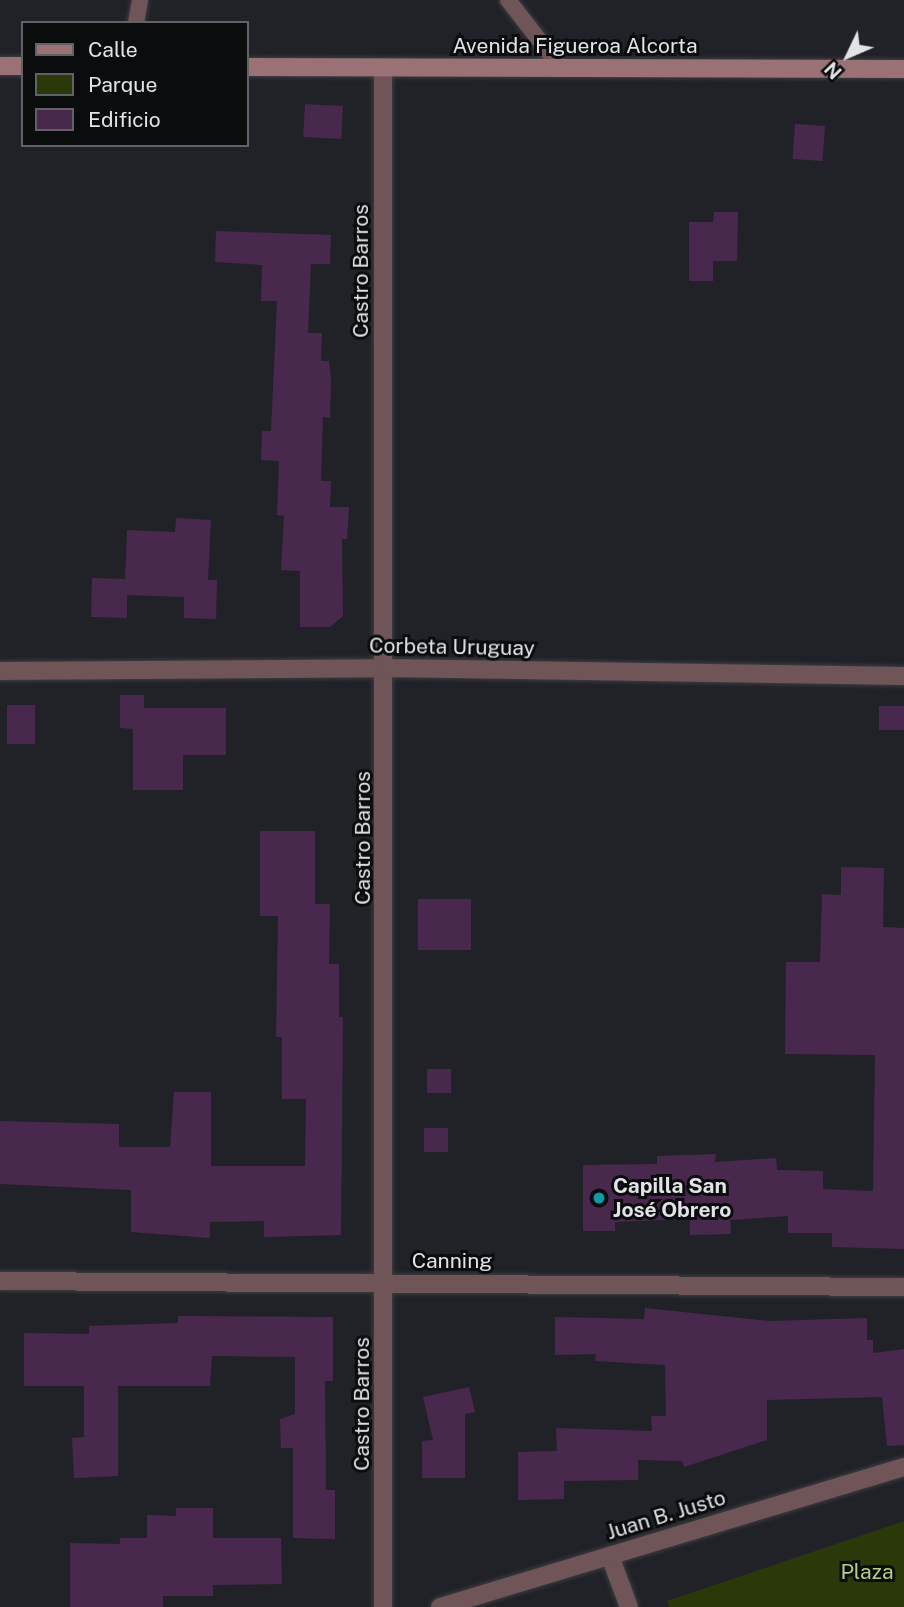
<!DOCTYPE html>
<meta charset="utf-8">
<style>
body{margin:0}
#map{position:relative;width:904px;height:1607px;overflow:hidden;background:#212227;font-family:"Public Sans",sans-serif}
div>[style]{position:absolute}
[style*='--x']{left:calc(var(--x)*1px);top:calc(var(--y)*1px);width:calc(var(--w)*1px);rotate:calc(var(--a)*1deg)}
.green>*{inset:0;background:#2b380a}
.building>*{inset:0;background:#49284e;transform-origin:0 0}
.roads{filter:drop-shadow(0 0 2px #3c3d42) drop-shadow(0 0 2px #3c3d42)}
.service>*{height:16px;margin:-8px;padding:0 8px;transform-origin:8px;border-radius:8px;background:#6f5558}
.minor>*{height:18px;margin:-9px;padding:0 9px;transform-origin:9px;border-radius:9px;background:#6f5558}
.secondary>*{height:18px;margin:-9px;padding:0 9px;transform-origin:9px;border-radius:9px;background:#9a7276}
.dots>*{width:19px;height:19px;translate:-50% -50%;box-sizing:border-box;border:4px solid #0b0c0e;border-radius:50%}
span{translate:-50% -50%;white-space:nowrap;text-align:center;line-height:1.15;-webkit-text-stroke:6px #0b0c0e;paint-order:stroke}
.street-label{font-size:21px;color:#e2e3e6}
.poi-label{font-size:21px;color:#e2e3e6;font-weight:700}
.left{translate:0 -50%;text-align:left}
.park-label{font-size:21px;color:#b5d082}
.legend{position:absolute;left:21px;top:21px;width:228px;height:126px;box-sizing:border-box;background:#0b0c0e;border:2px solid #616264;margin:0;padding:9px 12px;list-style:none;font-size:21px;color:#e2e3e6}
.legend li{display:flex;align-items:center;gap:14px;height:35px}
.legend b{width:35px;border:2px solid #616264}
.north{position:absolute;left:813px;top:21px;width:70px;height:70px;-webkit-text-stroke:5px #0b0c0e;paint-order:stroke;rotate:226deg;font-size:19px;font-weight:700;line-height:28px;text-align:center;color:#e2e3e6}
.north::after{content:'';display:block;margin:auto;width:24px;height:32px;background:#e2e3e6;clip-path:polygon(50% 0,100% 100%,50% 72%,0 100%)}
</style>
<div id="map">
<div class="green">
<div style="clip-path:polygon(904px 1521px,904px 1607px,669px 1607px,667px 1601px)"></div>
</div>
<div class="building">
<div style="left:305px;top:104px;width:38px;height:33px;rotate:3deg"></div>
<div style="left:795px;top:124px;width:30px;height:35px;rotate:4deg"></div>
<div style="clip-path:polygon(714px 212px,738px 212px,737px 261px,713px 261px,713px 281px,689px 281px,689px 222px,713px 222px)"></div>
<div style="clip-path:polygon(216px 231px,331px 235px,330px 264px,311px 264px,308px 333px,322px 333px,321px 361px,329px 361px,331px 379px,330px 418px,323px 417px,321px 481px,331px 481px,330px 507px,349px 507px,347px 539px,342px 539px,343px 616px,330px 627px,300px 627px,300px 571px,281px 570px,284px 516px,277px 515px,279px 461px,261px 460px,262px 431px,271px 431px,277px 301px,261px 301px,262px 265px,215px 262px)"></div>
<div style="clip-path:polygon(176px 518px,211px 520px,208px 580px,217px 580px,216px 619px,184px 618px,184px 597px,127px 595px,127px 618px,91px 617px,92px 578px,125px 579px,127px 530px,175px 532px)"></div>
<div style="clip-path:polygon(120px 695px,144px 695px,144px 708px,226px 708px,226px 755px,183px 755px,183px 790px,133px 790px,133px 729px,120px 728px)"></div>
<div style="left:7px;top:705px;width:28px;height:39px"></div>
<div style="left:879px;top:706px;width:25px;height:24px"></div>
<div style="clip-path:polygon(260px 831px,315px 831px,315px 904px,330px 904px,329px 964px,339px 964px,339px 1017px,343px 1017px,341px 1235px,264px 1237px,264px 1221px,210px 1222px,210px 1238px,131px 1232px,131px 1190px,0 1184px,0 1121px,119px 1124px,119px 1147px,170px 1147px,174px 1092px,211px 1092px,211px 1166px,305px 1166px,306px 1099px,282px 1099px,282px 1037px,276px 1037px,278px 916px,260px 916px)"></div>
<div style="clip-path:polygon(841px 867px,884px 868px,883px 927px,904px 928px,904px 1249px,832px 1247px,832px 1233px,788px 1233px,788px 1216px,730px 1220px,731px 1234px,690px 1235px,690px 1219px,615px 1222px,615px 1231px,583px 1231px,583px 1165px,657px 1164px,657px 1156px,716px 1154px,715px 1162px,776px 1158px,777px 1170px,823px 1171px,823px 1189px,873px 1191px,875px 1055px,785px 1054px,786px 962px,820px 962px,822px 894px,841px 895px)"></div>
<div style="left:418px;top:899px;width:53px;height:51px"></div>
<div style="left:427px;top:1069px;width:24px;height:24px"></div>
<div style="left:424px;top:1128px;width:24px;height:24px"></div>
<div style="clip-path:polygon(645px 1308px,770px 1321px,867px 1318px,867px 1340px,873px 1340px,873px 1353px,904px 1349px,904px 1445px,887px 1446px,882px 1397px,767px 1400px,767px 1440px,684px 1467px,682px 1461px,638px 1460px,638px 1480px,564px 1481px,564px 1499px,518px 1500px,518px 1452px,557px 1451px,556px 1428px,652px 1431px,651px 1416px,666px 1416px,665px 1365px,595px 1361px,596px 1354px,555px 1355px,555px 1317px,644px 1319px)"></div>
<div style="clip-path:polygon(178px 1316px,333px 1317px,333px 1381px,325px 1381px,326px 1490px,335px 1490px,335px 1539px,293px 1538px,293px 1448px,281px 1448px,280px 1419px,295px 1414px,295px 1357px,212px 1356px,210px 1386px,118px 1386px,118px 1476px,74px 1478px,72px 1438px,84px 1437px,84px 1386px,24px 1386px,24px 1333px,89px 1334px,89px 1326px,178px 1323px)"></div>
<div style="clip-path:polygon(469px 1387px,475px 1412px,465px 1414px,465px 1478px,422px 1478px,422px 1441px,433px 1440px,423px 1397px)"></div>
<div style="clip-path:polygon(176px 1508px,213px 1508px,213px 1538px,281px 1538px,282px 1584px,213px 1585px,213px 1596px,163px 1596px,163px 1607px,70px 1607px,70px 1543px,120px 1544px,120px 1538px,147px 1538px,147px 1515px,176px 1516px)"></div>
</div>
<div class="roads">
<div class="service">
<div style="--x:508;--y:0;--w:86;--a:52.1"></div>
<div style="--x:136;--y:23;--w:23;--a:-80"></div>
</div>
<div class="minor">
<div style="--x:383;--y:68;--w:1539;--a:90"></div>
<div style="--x:0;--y:671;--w:385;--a:-0.4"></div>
<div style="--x:385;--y:668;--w:519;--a:0.88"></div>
<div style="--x:0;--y:1281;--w:904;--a:0.38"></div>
<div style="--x:610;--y:1556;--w:54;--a:69.6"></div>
<div style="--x:440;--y:1607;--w:485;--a:-16.8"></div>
</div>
<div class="secondary">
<div style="--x:0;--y:66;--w:23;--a:0"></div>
<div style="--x:247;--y:67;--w:657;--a:0.17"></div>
</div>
</div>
<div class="dots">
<div style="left:599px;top:1198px;background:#0f9aa8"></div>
</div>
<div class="street-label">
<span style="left:575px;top:46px">Avenida Figueroa Alcorta</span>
<span style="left:361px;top:271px;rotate:-90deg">Castro Barros</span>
<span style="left:452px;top:647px;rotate:1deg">Corbeta Uruguay</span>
<span style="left:363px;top:838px;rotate:-90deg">Castro Barros</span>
<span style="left:452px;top:1261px">Canning</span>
<span style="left:362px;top:1404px;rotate:-90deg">Castro Barros</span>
<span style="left:666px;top:1515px;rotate:-17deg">Juan B. Justo</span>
</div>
<div class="poi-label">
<span class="left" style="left:613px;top:1198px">Capilla San<br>José Obrero</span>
</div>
<div class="park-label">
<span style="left:867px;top:1572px">Plaza</span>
</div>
<ul class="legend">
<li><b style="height:9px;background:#9a7276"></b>Calle</li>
<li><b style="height:19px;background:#2b380a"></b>Parque</li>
<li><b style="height:19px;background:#49284e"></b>Edificio</li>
</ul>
<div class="north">N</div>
</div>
